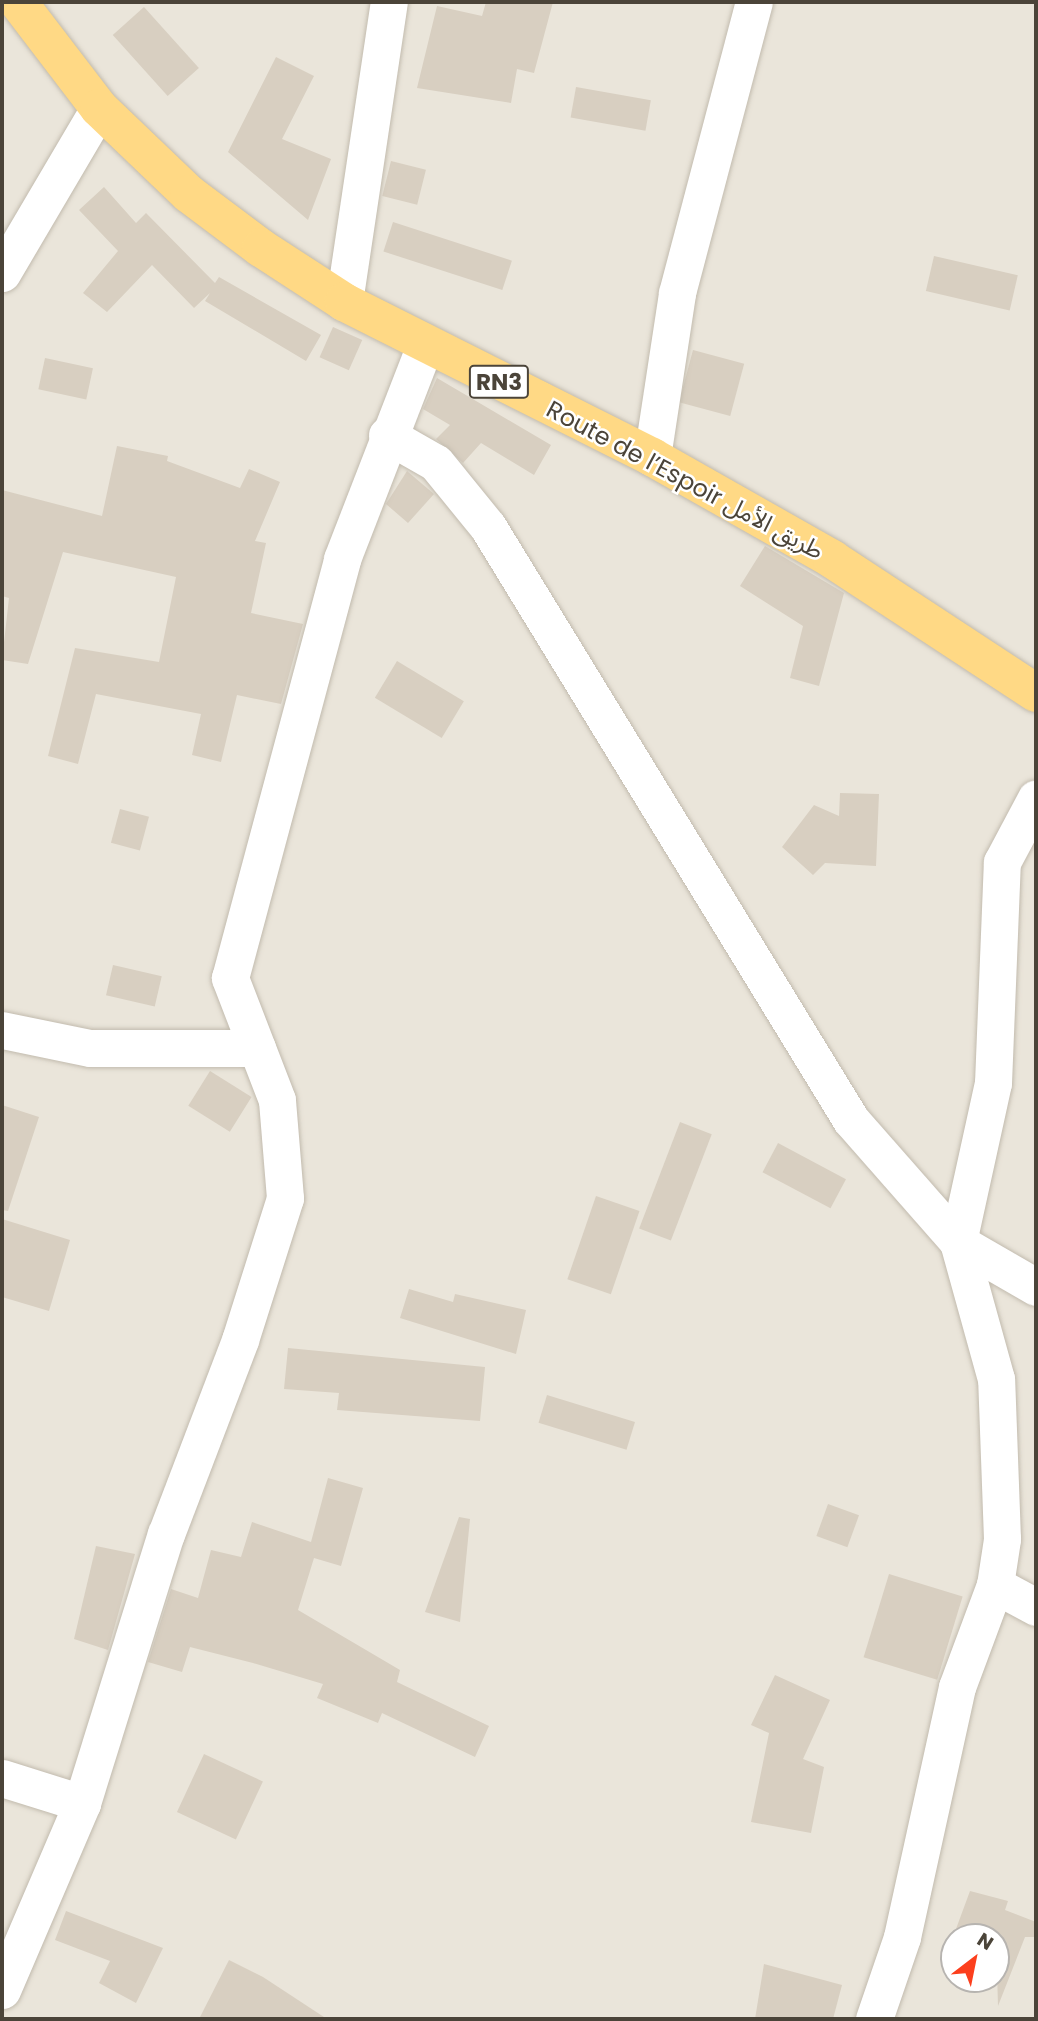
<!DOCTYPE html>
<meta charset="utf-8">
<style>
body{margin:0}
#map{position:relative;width:1038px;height:2021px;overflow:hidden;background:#f6f3ec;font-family:Poppins,"Noto Sans Arabic",sans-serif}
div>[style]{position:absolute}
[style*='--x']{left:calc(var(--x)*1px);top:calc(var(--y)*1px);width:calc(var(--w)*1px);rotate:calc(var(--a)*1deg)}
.residential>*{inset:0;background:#eae5da}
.building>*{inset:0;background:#d8cfc1;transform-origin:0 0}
.roads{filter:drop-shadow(0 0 2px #c2bbae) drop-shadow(0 0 2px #c2bbae)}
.minor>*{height:37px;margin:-18.5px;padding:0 18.5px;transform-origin:18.5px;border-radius:18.5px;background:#fff}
.trunk>*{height:38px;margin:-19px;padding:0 19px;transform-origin:19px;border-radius:19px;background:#ffd985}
span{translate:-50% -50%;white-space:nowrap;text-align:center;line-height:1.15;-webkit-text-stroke:5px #fff;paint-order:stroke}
.shield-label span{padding:2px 5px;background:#fff;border:2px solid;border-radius:5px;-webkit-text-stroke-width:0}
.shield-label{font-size:23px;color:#4b4439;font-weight:700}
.street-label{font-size:24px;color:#4b4439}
.frame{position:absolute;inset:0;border:4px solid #4b4439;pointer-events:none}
.north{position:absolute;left:940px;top:1923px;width:70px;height:70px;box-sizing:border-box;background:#fff;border:2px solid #b7b4b0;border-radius:50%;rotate:32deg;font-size:19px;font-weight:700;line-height:28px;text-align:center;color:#4b4439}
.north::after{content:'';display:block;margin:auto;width:24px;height:32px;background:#fc3f1d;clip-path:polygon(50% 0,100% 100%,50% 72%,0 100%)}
</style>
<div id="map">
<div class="residential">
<div style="clip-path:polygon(evenodd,2px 2px,1036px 2px,1036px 2019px,2px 2019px,2px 2px,954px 1937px,996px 1937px,996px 1979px,954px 1979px,954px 1937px)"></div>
</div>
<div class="building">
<div style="clip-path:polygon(486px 2px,553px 2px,534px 73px,517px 69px,511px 103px,417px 88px,437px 6px,482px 16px)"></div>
<div style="left:144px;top:7px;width:82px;height:42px;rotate:48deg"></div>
<div style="clip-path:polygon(276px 57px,314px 76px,282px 139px,331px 159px,308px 220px,228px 152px)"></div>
<div style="left:576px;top:87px;width:76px;height:31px;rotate:10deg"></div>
<div style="left:391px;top:161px;width:36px;height:36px;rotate:14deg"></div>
<div style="clip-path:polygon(104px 187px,136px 223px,146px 213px,215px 283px,219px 277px,321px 335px,306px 361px,205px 301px,210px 293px,194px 308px,152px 265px,107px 312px,83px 293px,118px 251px,79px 210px)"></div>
<div style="left:393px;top:222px;width:125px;height:31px;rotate:18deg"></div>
<div style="left:934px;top:256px;width:86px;height:36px;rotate:13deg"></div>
<div style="left:333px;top:327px;width:32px;height:33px;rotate:24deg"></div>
<div style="left:693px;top:350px;width:53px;height:54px;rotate:15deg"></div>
<div style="left:45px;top:358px;width:49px;height:32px;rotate:12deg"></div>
<div style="clip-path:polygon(437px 378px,551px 445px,534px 475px,481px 443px,463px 463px,436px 439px,450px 425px,423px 409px)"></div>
<div style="clip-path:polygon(117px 446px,168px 456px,167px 461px,240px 488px,249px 469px,280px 482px,255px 541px,266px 543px,251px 613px,303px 624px,281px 704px,237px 695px,221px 762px,192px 755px,201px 714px,96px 694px,78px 764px,48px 756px,75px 648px,159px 662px,176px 577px,63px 552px,28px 664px,2px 660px,9px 598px,2px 596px,2px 490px,102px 516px)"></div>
<div style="clip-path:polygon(407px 471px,434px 494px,408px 523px,386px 504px)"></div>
<div style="clip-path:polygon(765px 546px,844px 593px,819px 686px,790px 678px,803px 626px,740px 586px)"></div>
<div style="left:397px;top:661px;width:78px;height:43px;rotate:31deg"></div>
<div style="clip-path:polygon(840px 793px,879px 794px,876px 866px,825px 863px,813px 875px,782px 847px,814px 805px,839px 816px)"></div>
<div style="left:120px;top:809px;width:30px;height:35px;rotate:15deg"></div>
<div style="left:113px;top:965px;width:50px;height:31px;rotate:13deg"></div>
<div style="left:210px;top:1071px;width:49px;height:41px;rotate:32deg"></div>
<div style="clip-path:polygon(2px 1105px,39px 1117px,8px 1211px,2px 1210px)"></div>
<div style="left:680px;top:1122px;width:34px;height:114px;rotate:21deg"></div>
<div style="left:778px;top:1143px;width:77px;height:33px;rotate:28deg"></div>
<div style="left:596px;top:1196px;width:46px;height:88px;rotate:19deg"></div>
<div style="clip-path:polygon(2px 1219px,70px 1240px,49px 1311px,2px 1297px)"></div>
<div style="clip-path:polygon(409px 1289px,453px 1302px,455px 1294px,526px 1310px,516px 1354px,400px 1318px)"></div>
<div style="clip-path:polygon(288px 1348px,485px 1367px,480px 1421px,337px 1410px,339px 1393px,284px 1389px)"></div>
<div style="left:547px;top:1395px;width:92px;height:29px;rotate:17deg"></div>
<div style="clip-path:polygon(328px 1478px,363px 1488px,341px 1566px,314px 1558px,298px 1610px,400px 1670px,397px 1682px,489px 1726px,475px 1757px,382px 1713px,378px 1723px,317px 1698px,323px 1684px,253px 1663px,190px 1647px,182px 1672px,148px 1662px,171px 1589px,198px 1598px,211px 1550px,241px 1557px,252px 1522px,311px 1542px)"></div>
<div style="left:828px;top:1504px;width:33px;height:34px;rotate:20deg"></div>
<div style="clip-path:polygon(459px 1517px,470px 1519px,460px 1622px,425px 1612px)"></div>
<div style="clip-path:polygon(96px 1546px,135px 1554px,108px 1650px,74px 1639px)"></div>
<div style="left:889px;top:1574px;width:77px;height:87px;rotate:17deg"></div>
<div style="clip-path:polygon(775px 1675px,830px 1700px,803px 1759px,824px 1767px,811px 1833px,751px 1822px,769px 1733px,751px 1725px)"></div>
<div style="left:204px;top:1754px;width:65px;height:64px;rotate:25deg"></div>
<div style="clip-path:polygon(970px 1891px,1008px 1901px,1005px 1910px,1036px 1922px,1036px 1937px,1025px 1937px,998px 2006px,996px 1937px,953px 1937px)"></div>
<div style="clip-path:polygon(66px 1911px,163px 1948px,136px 2003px,99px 1983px,110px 1961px,55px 1940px)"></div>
<div style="clip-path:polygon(229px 1960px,263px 1977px,327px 2019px,199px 2019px)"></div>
<div style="clip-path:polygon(764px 1964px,842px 1985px,833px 2019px,755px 2019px)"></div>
</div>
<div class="roads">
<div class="minor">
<div style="--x:2;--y:273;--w:191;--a:-59.5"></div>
<div style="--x:344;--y:302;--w:303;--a:-81.5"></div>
<div style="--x:387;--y:435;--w:56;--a:29.7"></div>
<div style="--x:436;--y:463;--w:82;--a:50.9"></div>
<div style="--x:488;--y:527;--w:695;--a:58.53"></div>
<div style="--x:851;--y:1120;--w:162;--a:48.7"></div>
<div style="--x:958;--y:1242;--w:90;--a:30"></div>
<div style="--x:652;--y:457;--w:166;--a:-81.3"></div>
<div style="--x:677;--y:293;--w:301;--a:-75.2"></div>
<div style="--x:2;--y:1030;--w:90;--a:11.6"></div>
<div style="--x:90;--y:1048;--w:167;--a:0"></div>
<div style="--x:995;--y:1585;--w:47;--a:28.2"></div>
<div style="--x:2;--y:1778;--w:84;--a:17.4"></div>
<div style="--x:2;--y:1990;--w:203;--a:-66.8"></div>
<div style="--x:82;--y:1803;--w:282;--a:-72.7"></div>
<div style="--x:166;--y:1534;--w:208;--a:-69.1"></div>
<div style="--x:240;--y:1340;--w:149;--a:-72.4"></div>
<div style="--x:285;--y:1198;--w:98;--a:-94.7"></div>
<div style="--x:277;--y:1100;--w:131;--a:-111.1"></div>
<div style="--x:230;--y:978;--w:434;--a:-75"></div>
<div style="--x:342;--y:559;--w:230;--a:-68.8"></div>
<div style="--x:874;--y:2019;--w:87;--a:-71.1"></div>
<div style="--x:902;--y:1937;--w:256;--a:-77.6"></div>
<div style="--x:957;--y:1687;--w:109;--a:-69.6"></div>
<div style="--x:995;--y:1585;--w:47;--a:-81.3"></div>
<div style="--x:1002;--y:1539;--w:160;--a:-92.1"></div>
<div style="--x:996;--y:1379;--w:142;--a:-105.5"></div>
<div style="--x:958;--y:1242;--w:163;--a:-77.6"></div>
<div style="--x:993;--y:1083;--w:221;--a:-87.7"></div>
<div style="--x:1002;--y:862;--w:72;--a:-62"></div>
</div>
<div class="trunk">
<div style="--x:18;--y:2;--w:133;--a:52.6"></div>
<div style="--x:99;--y:108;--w:124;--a:43.7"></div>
<div style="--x:189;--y:194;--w:90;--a:36.9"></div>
<div style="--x:261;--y:248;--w:99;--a:33"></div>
<div style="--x:344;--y:302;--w:345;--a:26.7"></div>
<div style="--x:652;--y:457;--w:207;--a:29.5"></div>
<div style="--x:832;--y:559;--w:244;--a:33.3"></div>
</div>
</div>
<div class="shield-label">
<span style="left:499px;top:382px">RN3</span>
</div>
<div class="street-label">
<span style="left:685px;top:480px;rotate:28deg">Route de l’Espoir طريق الأمل</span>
</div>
<div class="frame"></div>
<div class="north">N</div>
</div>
